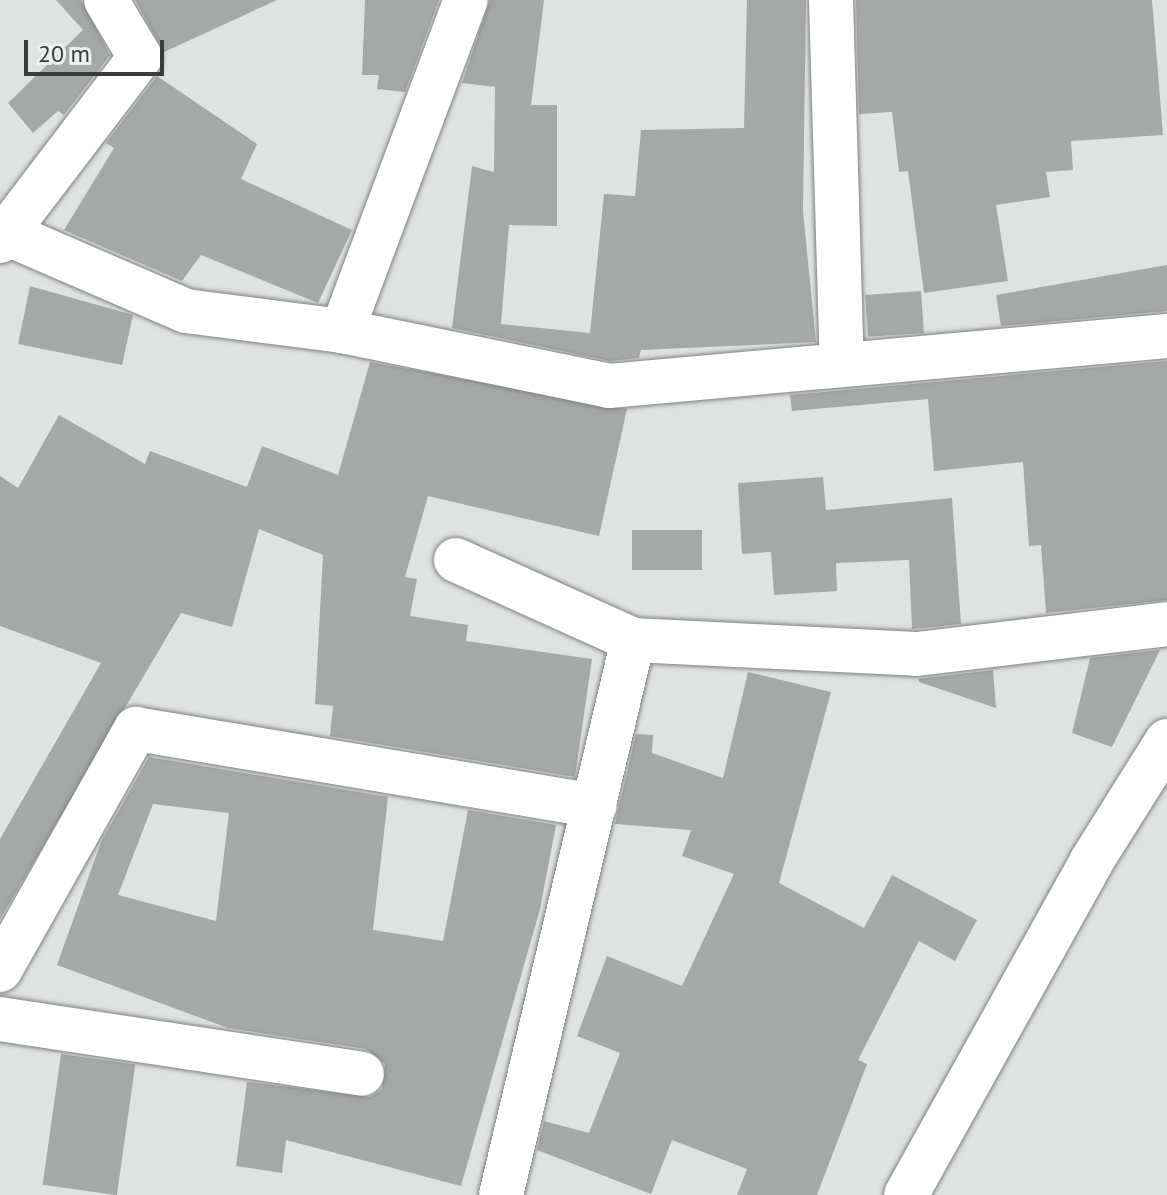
<!DOCTYPE html>
<style>
body{margin:0}
#map{position:relative;width:1167px;height:1195px;overflow:hidden;background:#dfe2e0;font-family:"PT Sans",sans-serif}
div>[style]{position:absolute}
[style*='--x']{left:calc(var(--x)*1px);top:calc(var(--y)*1px);width:calc(var(--w)*1px);rotate:calc(var(--a)*1deg)}
.building>*{inset:0;background:#a5a8a6;transform-origin:0 0}
.roads{filter:drop-shadow(0 0 2px #7d817f) drop-shadow(0 0 2px #7d817f)}
.minor>*{height:44px;margin:-22px;padding:0 22px;transform-origin:22px;border-radius:22px;background:#fff}
span{translate:-50% -50%;white-space:nowrap;text-align:center;line-height:1.15;-webkit-text-stroke:6px #ecf0ed;paint-order:stroke}
.scale{position:absolute;left:24px;top:40px;width:140px;height:36px;box-sizing:border-box;border:4px solid #3a3c3b;border-top:0;padding-left:10px;font-size:24px;line-height:28px;white-space:nowrap;color:#3a3c3b;-webkit-text-stroke:6px #ecf0ed;paint-order:stroke}
</style>
<div id="map">
<div class="building">
<div style="clip-path:polygon(56px 0,81px 0,110px 55px,64px 115px,58px 111px,33px 133px,8px 103px,83px 30px)"></div>
<div style="clip-path:polygon(135px 0,277px 0,164px 52px)"></div>
<div style="clip-path:polygon(365px 0,439px 0,405px 92px,377px 89px,379px 75px,362px 75px)"></div>
<div style="clip-path:polygon(490px 0,544px 0,531px 105px,557px 105px,557px 226px,509px 225px,501px 324px,590px 333px,604px 194px,635px 196px,641px 130px,744px 128px,747px 0,806px 0,803px 211px,816px 342px,641px 350px,639px 358px,610px 361px,452px 328px,472px 166px,494px 172px,495px 87px,462px 83px)"></div>
<div style="clip-path:polygon(856px 0,1152px 0,1163px 135px,1071px 141px,1073px 170px,1046px 172px,1050px 197px,996px 205px,1008px 281px,924px 293px,908px 171px,899px 172px,892px 112px,859px 114px)"></div>
<div style="clip-path:polygon(157px 76px,257px 144px,241px 179px,352px 230px,318px 303px,201px 255px,182px 281px,64px 230px,114px 148px,106px 143px)"></div>
<div style="clip-path:polygon(1167px 265px,1167px 311px,1001px 326px,996px 295px)"></div>
<div style="clip-path:polygon(30px 286px,133px 315px,122px 365px,18px 344px)"></div>
<div style="left:921px;top:291px;width:42px;height:56px;rotate:86deg"></div>
<div style="clip-path:polygon(1167px 361px,1167px 600px,1046px 613px,1041px 545px,1029px 546px,1023px 462px,934px 471px,928px 399px,792px 411px,790px 395px)"></div>
<div style="clip-path:polygon(370px 362px,627px 409px,599px 536px,428px 496px,405px 577px,417px 579px,410px 616px,468px 625px,466px 641px,592px 659px,575px 777px,330px 736px,333px 706px,315px 704px,323px 555px,259px 529px,232px 627px,181px 613px,0 919px,0 839px,101px 663px,0 626px,0 476px,18px 488px,59px 415px,145px 464px,150px 451px,247px 487px,262px 446px,338px 475px)"></div>
<div style="clip-path:polygon(823px 477px,826px 510px,952px 498px,961px 624px,912px 629px,909px 560px,836px 563px,837px 591px,774px 595px,771px 552px,742px 554px,738px 483px)"></div>
<div style="left:632px;top:530px;width:70px;height:40px"></div>
<div style="clip-path:polygon(1160px 650px,1112px 747px,1072px 733px,1090px 658px)"></div>
<div style="clip-path:polygon(993px 670px,996px 708px,919px 682px,918px 679px)"></div>
<div style="clip-path:polygon(748px 672px,831px 692px,779px 883px,864px 928px,892px 875px,977px 920px,955px 961px,919px 941px,858px 1060px,867px 1064px,817px 1195px,737px 1195px,747px 1169px,672px 1140px,651px 1194px,537px 1150px,544px 1121px,589px 1133px,620px 1053px,577px 1036px,607px 956px,682px 986px,734px 874px,682px 856px,691px 830px,615px 824px,636px 734px,653px 735px,652px 753px,723px 778px)"></div>
<div style="clip-path:polygon(evenodd,149px 757px,388px 797px,373px 930px,443px 941px,468px 810px,556px 825px,540px 909px,461px 1186px,286px 1140px,282px 1173px,236px 1166px,247px 1082px,370px 1097px,382px 1089px,385px 1064px,366px 1049px,228px 1028px,57px 965px,101px 842px,149px 757px,153px 804px,229px 813px,216px 921px,118px 895px,153px 804px)"></div>
<div style="left:61px;top:1054px;width:75px;height:132px;rotate:8deg"></div>
</div>
<div class="roads">
<div class="minor">
<div style="--x:831;--y:0;--w:364;--a:88.3"></div>
<div style="--x:8;--y:234;--w:194;--a:23.4"></div>
<div style="--x:186;--y:311;--w:157;--a:7.3"></div>
<div style="--x:342;--y:331;--w:273;--a:11.6"></div>
<div style="--x:609;--y:386;--w:560;--a:-5.12"></div>
<div style="--x:0;--y:241;--w:231;--a:-52.7"></div>
<div style="--x:140;--y:57;--w:66;--a:-120.8"></div>
<div style="--x:342;--y:331;--w:353;--a:-69.5"></div>
<div style="--x:456;--y:560;--w:194;--a:24.3"></div>
<div style="--x:633;--y:640;--w:284;--a:2.8"></div>
<div style="--x:917;--y:654;--w:252;--a:-6.8"></div>
<div style="--x:0;--y:970;--w:277;--a:-60.6"></div>
<div style="--x:136;--y:729;--w:465;--a:9.5"></div>
<div style="--x:0;--y:1019;--w:366;--a:8.6"></div>
<div style="--x:501;--y:1195;--w:570;--a:-76.62"></div>
<div style="--x:906;--y:1195;--w:381;--a:-60.9"></div>
<div style="--x:1091;--y:862;--w:143;--a:-57.9"></div>
</div>
</div>
<div class="scale">20 m</div>
</div>
